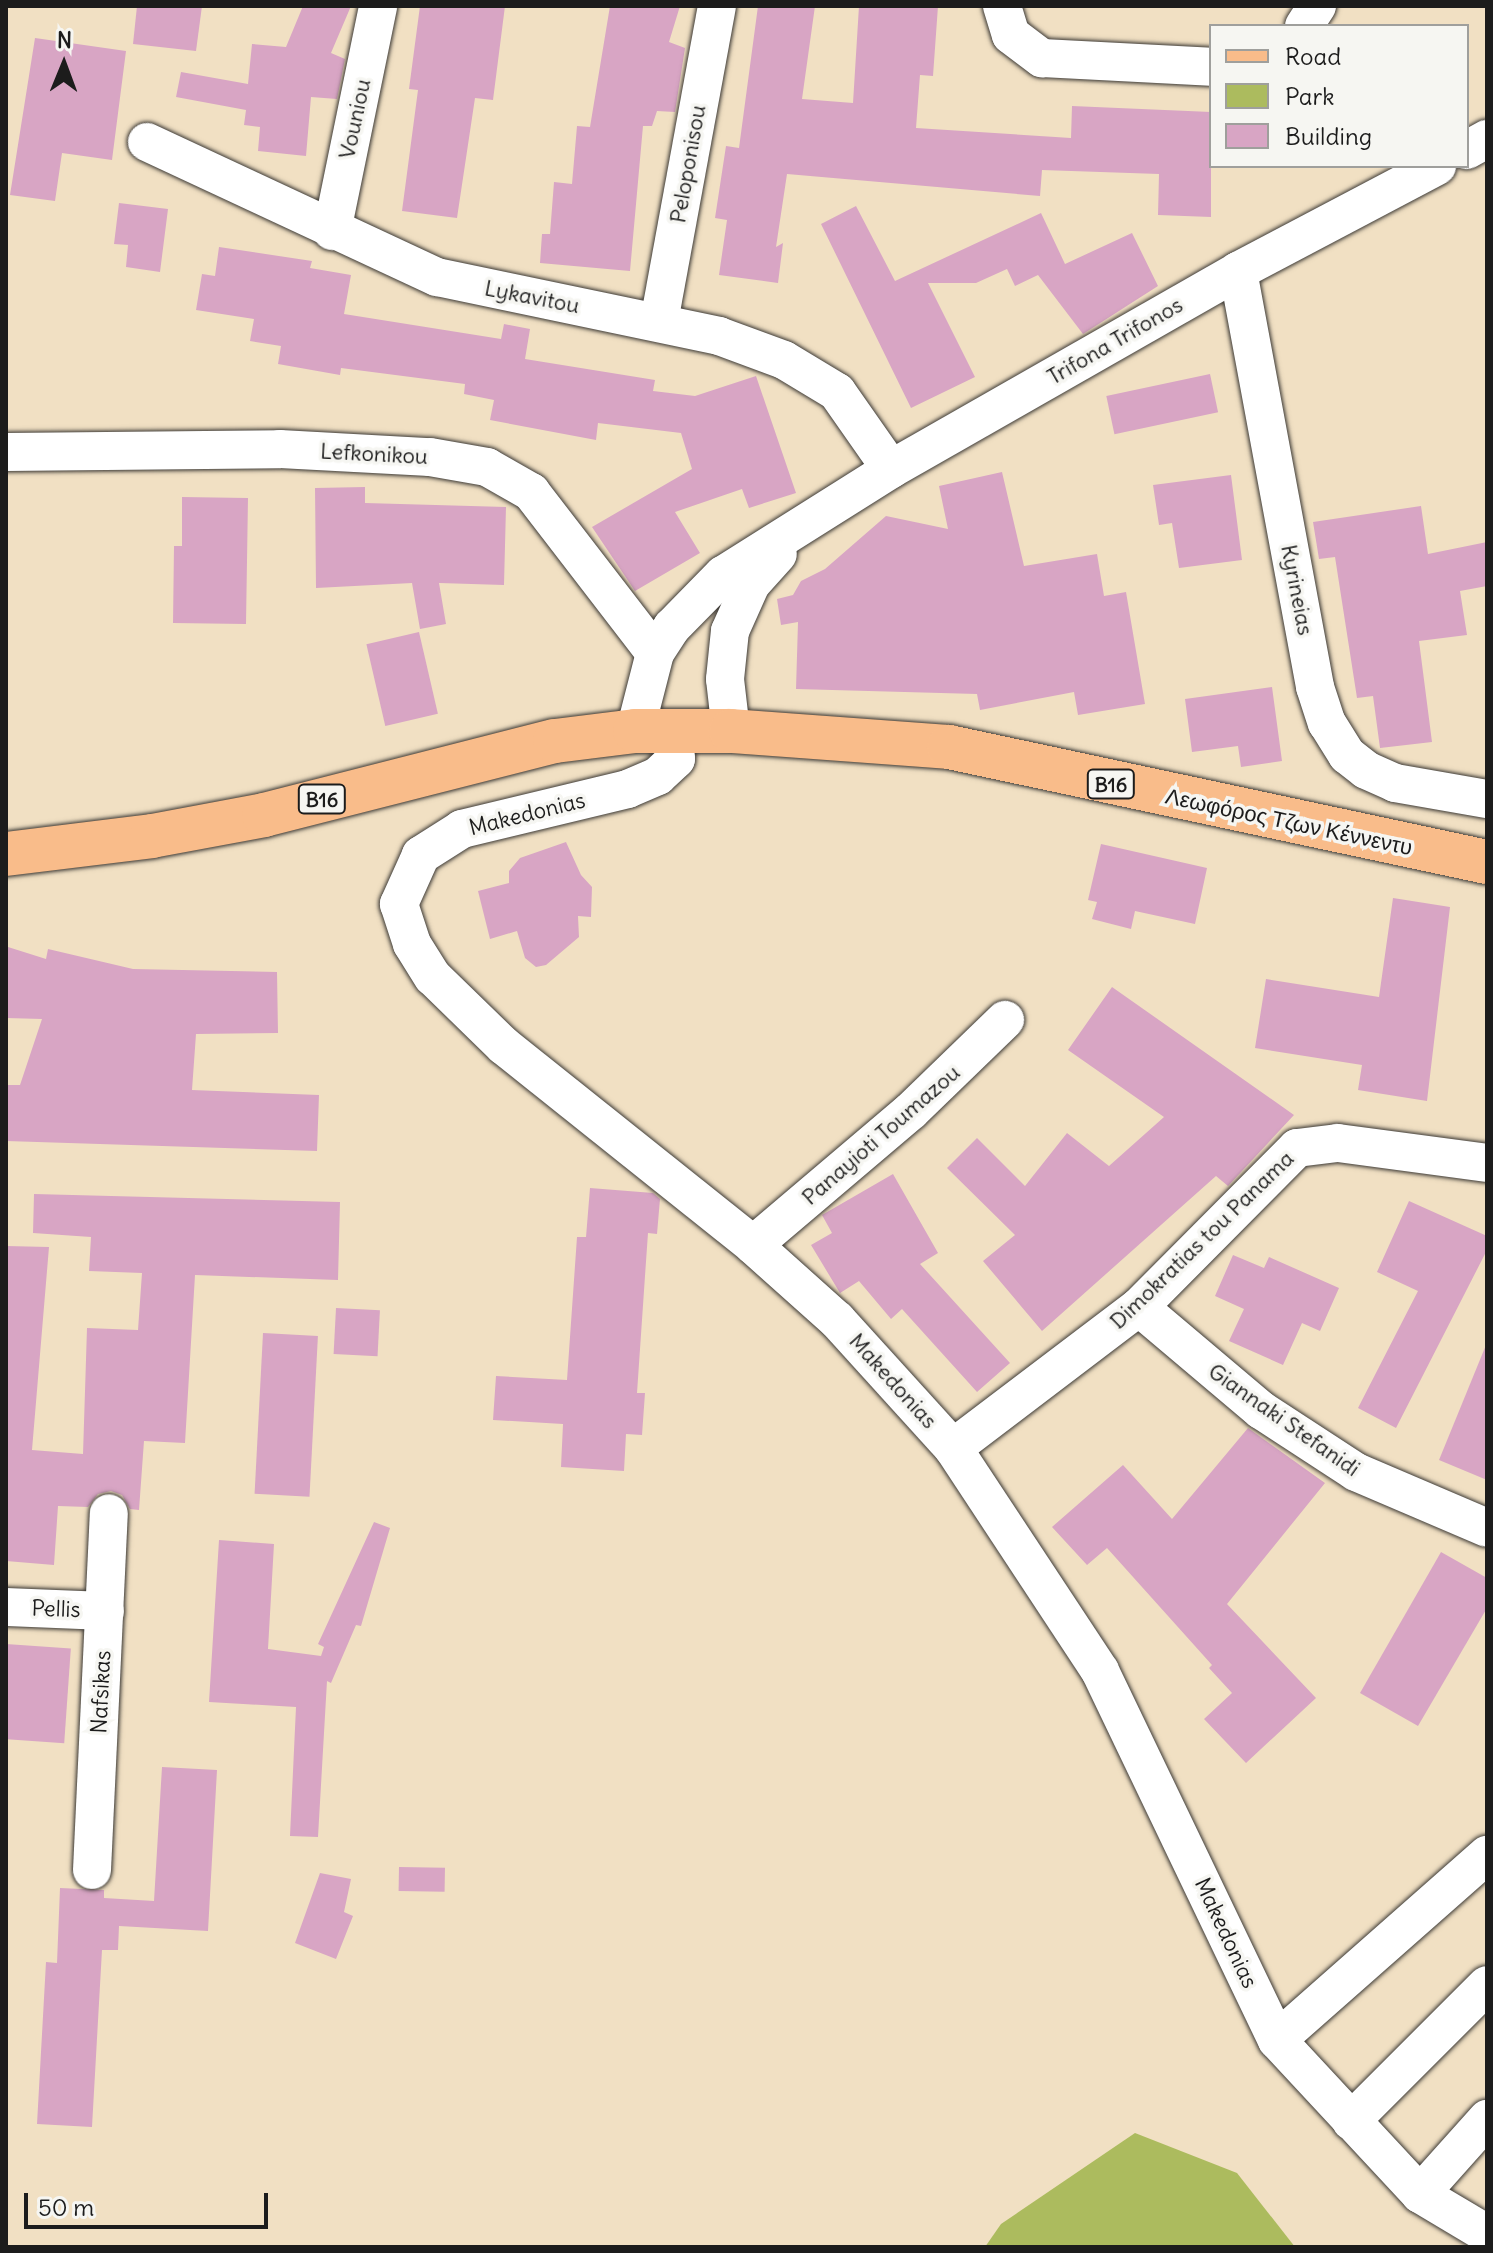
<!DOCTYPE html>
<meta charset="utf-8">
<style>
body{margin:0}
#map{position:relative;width:1493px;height:2253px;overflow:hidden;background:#f1e0c3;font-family:Delius,sans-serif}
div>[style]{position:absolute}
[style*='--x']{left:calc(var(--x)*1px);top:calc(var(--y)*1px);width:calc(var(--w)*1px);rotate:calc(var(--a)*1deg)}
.green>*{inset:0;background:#acbb5e}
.building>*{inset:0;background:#d8a5c4;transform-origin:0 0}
.roads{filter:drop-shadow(0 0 2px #3c3935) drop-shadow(0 0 2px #3c3935)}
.street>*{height:38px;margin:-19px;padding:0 19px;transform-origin:19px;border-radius:19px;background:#fff}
.primary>*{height:44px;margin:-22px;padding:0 22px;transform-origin:22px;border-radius:22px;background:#f9bc8a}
span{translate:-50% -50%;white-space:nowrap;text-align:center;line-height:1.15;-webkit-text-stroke:7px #f6f6f2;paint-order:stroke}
.shield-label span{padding:2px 6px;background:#f6f6f2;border:2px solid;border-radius:6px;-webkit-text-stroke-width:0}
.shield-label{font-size:20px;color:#1c1c1c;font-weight:700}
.street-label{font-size:22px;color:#1c1c1c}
.frame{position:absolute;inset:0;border:8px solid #1c1c1c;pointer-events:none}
.legend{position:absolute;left:1209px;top:24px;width:260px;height:144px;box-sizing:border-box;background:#f6f6f2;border:2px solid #9f9f9c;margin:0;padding:10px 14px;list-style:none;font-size:24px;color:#1c1c1c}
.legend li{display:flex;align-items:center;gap:16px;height:40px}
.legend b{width:40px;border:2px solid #9f9f9c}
.north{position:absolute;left:24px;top:24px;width:80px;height:80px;-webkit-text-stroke:6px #f6f6f2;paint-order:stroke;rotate:1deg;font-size:22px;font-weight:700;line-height:32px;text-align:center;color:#1c1c1c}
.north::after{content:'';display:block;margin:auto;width:28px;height:36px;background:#1c1c1c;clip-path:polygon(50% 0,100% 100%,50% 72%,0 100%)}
.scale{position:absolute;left:24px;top:2193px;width:244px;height:36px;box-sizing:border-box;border:4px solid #1c1c1c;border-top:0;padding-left:10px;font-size:24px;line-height:28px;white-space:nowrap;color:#1c1c1c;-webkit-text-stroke:6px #f6f6f2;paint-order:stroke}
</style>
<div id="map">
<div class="green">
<div style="clip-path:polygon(1135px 2133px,1237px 2173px,1295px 2247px,985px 2247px,1001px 2224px)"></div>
</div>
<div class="building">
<div style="clip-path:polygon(137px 6px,202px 6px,196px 51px,133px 44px)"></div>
<div style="clip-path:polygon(303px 6px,351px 6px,331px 53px,345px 59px,337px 99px,311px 97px,306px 156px,258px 151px,260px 127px,244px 125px,246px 110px,176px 97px,181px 72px,248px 84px,252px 44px,286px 47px)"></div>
<div style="clip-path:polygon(420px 6px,505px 6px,493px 100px,475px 98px,457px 218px,402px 211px,418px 90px,409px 89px)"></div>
<div style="clip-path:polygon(610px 6px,680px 6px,669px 42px,685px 48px,675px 112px,657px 111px,652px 126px,643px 126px,630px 271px,540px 263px,542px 234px,550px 234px,554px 182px,572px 184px,577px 126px,590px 127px)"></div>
<div style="clip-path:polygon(758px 6px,815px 6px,802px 99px,853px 103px,859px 6px,938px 6px,933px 76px,920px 75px,916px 128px,1071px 138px,1072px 106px,1211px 112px,1211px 217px,1158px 215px,1159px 174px,1042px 170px,1040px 196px,787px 174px,776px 247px,783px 243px,778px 283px,719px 275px,727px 220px,715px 218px,726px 146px,739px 148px)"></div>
<div style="clip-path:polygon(35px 38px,126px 51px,112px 160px,62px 153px,55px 201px,10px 195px)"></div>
<div style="clip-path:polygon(119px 203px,168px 209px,160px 272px,126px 267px,128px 245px,114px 244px)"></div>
<div style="clip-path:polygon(856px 206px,895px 281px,1041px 213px,1065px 264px,1132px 233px,1158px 286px,1083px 334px,1038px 275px,1015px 286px,1007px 269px,976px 283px,928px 283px,975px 377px,911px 408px,821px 224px)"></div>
<div style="clip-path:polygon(219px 247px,312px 261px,310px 268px,351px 275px,344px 314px,501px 339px,504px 324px,530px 329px,525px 359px,655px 380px,653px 391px,695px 396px,756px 376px,796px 493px,749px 508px,742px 489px,675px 512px,700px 553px,635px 591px,592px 527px,692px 469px,681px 433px,598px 423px,596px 440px,490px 420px,494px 400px,464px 394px,465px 384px,341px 368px,340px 375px,278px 364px,281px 346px,250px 341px,254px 319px,196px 310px,202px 274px,215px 276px)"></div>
<div style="left:1210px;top:374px;width:39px;height:106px;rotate:78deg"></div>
<div style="clip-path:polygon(1002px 472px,1024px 566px,1097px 554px,1104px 596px,1126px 592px,1145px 704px,1078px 715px,1074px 692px,980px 710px,977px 694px,796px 689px,798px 622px,781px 625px,777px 599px,793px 595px,801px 581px,825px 569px,886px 516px,948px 529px,939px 486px)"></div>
<div style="clip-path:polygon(1231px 475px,1242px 560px,1179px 568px,1172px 523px,1159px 525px,1153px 485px)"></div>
<div style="clip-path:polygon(365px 487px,365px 503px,506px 507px,504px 585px,439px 583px,446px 624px,420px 629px,412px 583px,316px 588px,315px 488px)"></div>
<div style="clip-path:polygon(182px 497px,248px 498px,246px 624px,173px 623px,174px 546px,182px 546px)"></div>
<div style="clip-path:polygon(1421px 506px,1428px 554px,1487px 542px,1487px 586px,1460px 591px,1467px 635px,1419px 641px,1432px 742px,1380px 748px,1373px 696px,1357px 698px,1335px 557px,1319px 559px,1313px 522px)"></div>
<div style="left:419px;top:632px;width:84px;height:54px;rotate:77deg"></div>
<div style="clip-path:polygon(1272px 687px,1282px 761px,1241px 767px,1238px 746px,1192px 752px,1185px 699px)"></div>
<div style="clip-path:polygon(566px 842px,581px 875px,592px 887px,591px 917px,578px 916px,579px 937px,546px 965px,536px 967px,525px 958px,517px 931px,490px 939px,478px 891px,509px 883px,509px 871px,520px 858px)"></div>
<div style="clip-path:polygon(1101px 844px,1207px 868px,1195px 924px,1135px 911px,1131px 929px,1092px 919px,1097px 902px,1088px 900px)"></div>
<div style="clip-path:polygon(1393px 898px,1450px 907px,1427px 1101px,1358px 1090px,1362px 1065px,1255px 1048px,1266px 979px,1379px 997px)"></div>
<div style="clip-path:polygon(8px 947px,46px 959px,48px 949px,133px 969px,277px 972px,278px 1033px,196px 1034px,192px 1090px,319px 1095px,317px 1151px,6px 1141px,6px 1085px,20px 1085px,42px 1019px,6px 1018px)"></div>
<div style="clip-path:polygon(1112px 987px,1294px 1115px,1228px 1186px,1216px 1176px,1042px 1331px,983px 1261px,1015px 1235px,947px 1168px,977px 1138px,1025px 1186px,1067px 1133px,1109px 1166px,1164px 1117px,1068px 1050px)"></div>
<div style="clip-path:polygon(893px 1174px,938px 1253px,920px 1264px,1010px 1363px,977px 1392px,902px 1309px,891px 1319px,859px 1281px,840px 1293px,811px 1245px,832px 1233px,822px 1215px)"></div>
<div style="clip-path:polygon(590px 1188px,653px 1193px,660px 1199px,657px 1234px,648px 1233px,645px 1276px,637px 1393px,645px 1393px,642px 1435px,626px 1434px,624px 1471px,561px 1467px,563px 1424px,493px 1420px,496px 1376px,567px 1380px,577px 1237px,586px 1237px)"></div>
<div style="clip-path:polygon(34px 1194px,340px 1202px,338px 1280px,195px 1275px,185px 1443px,144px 1441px,139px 1510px,130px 1509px,122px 1495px,111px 1491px,98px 1494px,88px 1507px,58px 1506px,54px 1565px,6px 1561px,6px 1246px,49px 1247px,32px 1450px,83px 1454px,87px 1328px,138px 1330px,142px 1273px,89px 1271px,91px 1237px,33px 1233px)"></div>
<div style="clip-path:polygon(1409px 1201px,1487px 1236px,1487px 1250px,1396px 1428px,1358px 1408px,1418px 1291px,1377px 1272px)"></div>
<div style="clip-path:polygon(1233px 1255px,1264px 1268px,1269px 1257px,1339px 1288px,1320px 1331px,1302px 1323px,1283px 1365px,1229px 1341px,1244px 1309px,1215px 1296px)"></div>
<div style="left:336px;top:1308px;width:44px;height:46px;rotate:3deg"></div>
<div style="left:263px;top:1333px;width:55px;height:161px;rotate:3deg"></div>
<div style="clip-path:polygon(1486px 1345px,1487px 1346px,1487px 1480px,1439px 1460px)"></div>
<div style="clip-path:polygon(1248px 1428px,1325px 1483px,1227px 1604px,1316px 1698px,1246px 1763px,1204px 1719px,1232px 1693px,1209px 1668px,1212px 1665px,1107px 1548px,1087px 1565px,1052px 1527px,1123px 1465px,1172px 1519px)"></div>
<div style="clip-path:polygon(374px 1522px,390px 1528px,361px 1626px,356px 1625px,331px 1683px,327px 1681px,318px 1837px,290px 1836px,296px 1707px,209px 1702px,219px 1540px,274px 1544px,268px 1649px,321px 1656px,324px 1647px,318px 1644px)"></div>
<div style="clip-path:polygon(1441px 1552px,1487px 1578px,1487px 1608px,1418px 1726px,1360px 1693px)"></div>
<div style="left:6px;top:1644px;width:65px;height:95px;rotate:4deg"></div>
<div style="clip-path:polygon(162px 1767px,217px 1770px,208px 1931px,119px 1926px,118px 1950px,102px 1950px,92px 2127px,37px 2124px,46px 1962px,57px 1963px,60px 1888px,104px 1890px,104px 1898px,154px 1901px)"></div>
<div style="left:399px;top:1867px;width:46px;height:24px;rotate:1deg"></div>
<div style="clip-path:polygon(320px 1873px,351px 1879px,344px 1912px,353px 1916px,336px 1959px,295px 1943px)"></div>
</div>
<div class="roads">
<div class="street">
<div style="--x:1002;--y:6;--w:30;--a:73"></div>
<div style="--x:1011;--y:35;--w:39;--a:37"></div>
<div style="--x:1042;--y:58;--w:169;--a:3"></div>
<div style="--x:1304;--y:26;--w:24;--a:-57"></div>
<div style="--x:147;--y:142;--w:320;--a:25"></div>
<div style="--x:437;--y:277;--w:288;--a:11.8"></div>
<div style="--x:719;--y:336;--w:69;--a:20.3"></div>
<div style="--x:784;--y:360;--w:62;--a:31.1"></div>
<div style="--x:837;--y:392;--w:94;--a:55"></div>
<div style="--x:1467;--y:150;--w:23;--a:-29"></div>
<div style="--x:332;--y:231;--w:230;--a:-78.4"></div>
<div style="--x:1238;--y:271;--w:423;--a:79.5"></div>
<div style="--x:1315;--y:687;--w:38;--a:72"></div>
<div style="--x:1327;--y:723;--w:38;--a:58"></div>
<div style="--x:1347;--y:755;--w:24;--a:38"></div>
<div style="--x:1366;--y:770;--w:32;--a:24"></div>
<div style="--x:1395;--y:783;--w:93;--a:9.9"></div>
<div style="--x:659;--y:322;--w:321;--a:-79.6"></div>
<div style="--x:6;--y:452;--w:274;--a:-0.6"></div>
<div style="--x:280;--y:449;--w:150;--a:3.1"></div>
<div style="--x:430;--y:457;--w:58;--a:10"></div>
<div style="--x:487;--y:467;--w:51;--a:29.6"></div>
<div style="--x:531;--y:492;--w:203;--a:52.4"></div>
<div style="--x:635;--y:731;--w:81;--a:-75.6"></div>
<div style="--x:655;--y:653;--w:31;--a:-57"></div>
<div style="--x:672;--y:627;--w:73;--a:-45.6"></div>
<div style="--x:723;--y:575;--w:199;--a:-32.2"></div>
<div style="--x:891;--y:469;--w:400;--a:-29.7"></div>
<div style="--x:1238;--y:271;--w:225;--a:-27.8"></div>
<div style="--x:674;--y:731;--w:28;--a:86"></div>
<div style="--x:676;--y:759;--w:25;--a:137"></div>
<div style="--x:658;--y:776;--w:33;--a:157"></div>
<div style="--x:628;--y:789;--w:171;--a:166.5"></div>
<div style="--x:462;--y:829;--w:49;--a:147.6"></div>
<div style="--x:421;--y:855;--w:54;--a:114.2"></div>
<div style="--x:399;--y:904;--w:42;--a:72"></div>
<div style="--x:412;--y:944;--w:39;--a:58"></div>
<div style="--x:433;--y:977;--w:99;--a:44.2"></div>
<div style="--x:504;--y:1046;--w:319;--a:38.6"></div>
<div style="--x:753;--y:1245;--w:113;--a:41.8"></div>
<div style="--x:837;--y:1320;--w:173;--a:47.8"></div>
<div style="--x:953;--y:1448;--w:267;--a:56.6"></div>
<div style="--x:1100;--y:1671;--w:409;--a:64.4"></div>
<div style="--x:1277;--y:2040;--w:210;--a:47.1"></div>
<div style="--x:1420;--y:2194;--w:78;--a:30.8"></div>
<div style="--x:731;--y:731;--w:52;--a:-96.6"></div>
<div style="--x:725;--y:679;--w:48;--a:-84.1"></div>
<div style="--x:730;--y:631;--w:51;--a:-65.9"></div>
<div style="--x:751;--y:584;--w:40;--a:-48"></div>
<div style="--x:753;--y:1245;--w:207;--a:-40.3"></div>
<div style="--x:911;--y:1111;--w:131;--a:-44.1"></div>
<div style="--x:1139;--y:1307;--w:160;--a:40.2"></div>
<div style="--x:1261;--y:1410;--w:113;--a:33.1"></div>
<div style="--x:1356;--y:1472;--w:142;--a:23.1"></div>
<div style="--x:953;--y:1448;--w:233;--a:-37.2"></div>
<div style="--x:1139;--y:1307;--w:224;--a:-45.2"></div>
<div style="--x:1297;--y:1148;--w:41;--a:-7"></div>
<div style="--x:1338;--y:1143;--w:150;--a:7.6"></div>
<div style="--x:6;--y:1607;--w:99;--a:2.3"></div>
<div style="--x:92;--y:1870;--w:357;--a:-87.3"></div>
<div style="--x:1277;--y:2040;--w:280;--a:-41.4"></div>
<div style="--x:1351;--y:2121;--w:192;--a:-45"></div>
<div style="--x:1420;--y:2194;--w:101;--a:-48.2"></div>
</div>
<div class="primary">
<div style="--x:6;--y:854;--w:147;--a:-7"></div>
<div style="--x:152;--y:836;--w:114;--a:-10.6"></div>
<div style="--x:264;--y:815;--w:300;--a:-14.3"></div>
<div style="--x:555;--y:741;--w:81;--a:-7.1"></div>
<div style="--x:635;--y:731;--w:96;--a:0"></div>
<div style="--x:731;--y:731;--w:219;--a:4.2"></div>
<div style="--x:949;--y:747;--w:550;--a:12.07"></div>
</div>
</div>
<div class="shield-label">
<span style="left:1111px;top:784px">B16</span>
<span style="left:322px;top:799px">B16</span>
</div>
<div class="street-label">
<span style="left:355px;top:119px;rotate:-78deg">Vouniou</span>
<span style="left:688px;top:164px;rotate:-80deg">Peloponisou</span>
<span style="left:532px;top:297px;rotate:11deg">Lykavitou</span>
<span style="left:1115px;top:341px;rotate:-30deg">Trifona Trifonos</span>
<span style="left:374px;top:454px;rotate:3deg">Lefkonikou</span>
<span style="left:1297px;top:590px;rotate:79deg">Kyrineias</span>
<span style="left:527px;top:814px;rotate:-14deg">Makedonias</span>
<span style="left:1289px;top:822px;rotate:12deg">Λεωφόρος Τζων Κέννεντυ</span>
<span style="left:881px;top:1135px;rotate:-41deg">Panayioti Toumazou</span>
<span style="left:1202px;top:1240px;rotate:-44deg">Dimokratias tou Panama</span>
<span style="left:893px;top:1381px;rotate:48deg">Makedonias</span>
<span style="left:1284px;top:1420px;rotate:35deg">Giannaki Stefanidi</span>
<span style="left:56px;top:1609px;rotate:2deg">Pellis</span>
<span style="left:101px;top:1692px;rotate:-87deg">Nafsikas</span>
<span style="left:1226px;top:1933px;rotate:65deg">Makedonias</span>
</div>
<div class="frame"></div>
<ul class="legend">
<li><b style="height:10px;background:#f9bc8a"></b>Road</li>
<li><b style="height:22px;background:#acbb5e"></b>Park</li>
<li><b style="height:22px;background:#d8a5c4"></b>Building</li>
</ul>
<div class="north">N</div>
<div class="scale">50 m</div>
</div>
